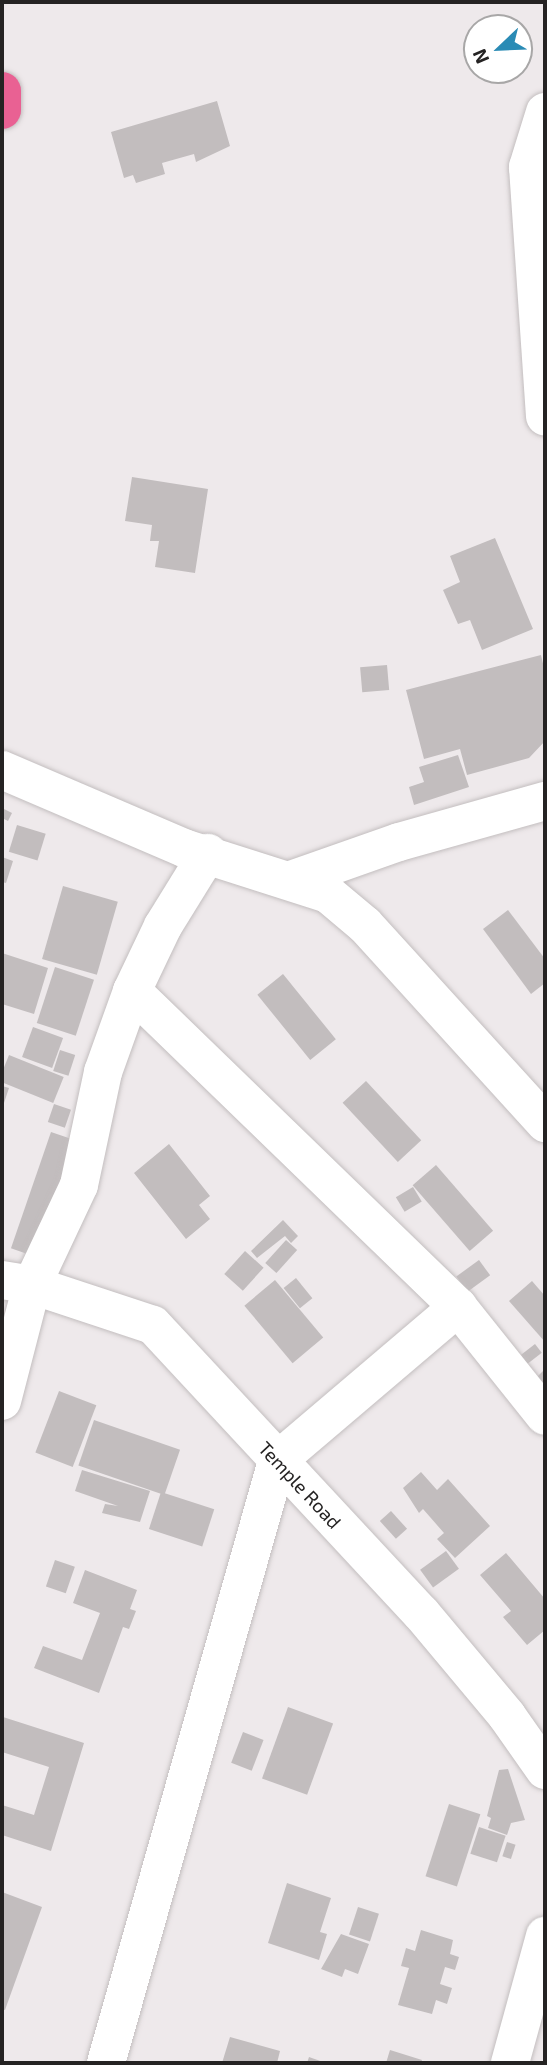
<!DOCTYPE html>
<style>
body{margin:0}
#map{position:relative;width:547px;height:2065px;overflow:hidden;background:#eee9eb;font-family:"Exo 2",sans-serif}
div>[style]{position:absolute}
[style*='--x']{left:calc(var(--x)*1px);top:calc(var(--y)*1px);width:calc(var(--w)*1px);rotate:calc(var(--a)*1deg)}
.building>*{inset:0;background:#c2bdbe;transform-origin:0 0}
.roads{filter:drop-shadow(0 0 2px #c3bebf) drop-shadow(0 0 2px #c3bebf)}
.minor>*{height:38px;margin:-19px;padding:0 19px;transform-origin:19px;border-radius:19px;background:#fff}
.highway>*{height:38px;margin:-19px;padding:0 19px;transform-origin:19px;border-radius:19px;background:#e96193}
span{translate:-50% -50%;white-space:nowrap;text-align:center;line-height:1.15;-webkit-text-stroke:5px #fff;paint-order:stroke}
.street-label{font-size:19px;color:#252323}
.frame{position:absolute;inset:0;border:4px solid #252323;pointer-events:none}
.north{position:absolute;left:463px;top:14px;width:70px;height:70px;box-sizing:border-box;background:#fff;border:2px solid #a8a7a7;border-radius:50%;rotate:247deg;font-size:19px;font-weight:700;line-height:28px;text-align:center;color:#252323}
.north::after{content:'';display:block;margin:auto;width:24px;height:32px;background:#2a8bb5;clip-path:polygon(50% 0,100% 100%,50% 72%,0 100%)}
</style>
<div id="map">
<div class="building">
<div style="clip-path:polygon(217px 101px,230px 146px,196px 162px,194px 154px,162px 163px,165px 174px,136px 183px,133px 175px,124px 178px,111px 132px)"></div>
<div style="clip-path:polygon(132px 477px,208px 489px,195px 573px,155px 567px,159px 541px,150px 541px,152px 525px,125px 521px)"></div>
<div style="clip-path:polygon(495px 538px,533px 629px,482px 650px,470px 620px,458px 624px,443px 590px,460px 582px,450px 556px)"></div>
<div style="clip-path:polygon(541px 655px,545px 672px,545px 741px,529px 758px,467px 775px,460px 749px,424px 759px,406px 690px)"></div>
<div style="left:387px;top:665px;width:25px;height:27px;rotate:85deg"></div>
<div style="clip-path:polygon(458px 755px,469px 787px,414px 805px,409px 787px,424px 782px,419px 767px)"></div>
<div style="clip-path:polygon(4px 809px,12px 813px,8px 821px,2px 818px)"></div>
<div style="left:17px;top:825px;width:30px;height:28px;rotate:17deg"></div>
<div style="clip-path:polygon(2px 857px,13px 861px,6px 883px,2px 882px)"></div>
<div style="left:63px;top:886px;width:57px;height:76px;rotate:16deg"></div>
<div style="clip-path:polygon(508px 910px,545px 959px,545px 983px,531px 994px,483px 929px)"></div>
<div style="clip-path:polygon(2px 953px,48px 968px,34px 1014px,2px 1004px)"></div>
<div style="left:55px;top:967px;width:41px;height:59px;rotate:18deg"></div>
<div style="left:283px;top:974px;width:84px;height:33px;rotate:51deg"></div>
<div style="left:33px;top:1027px;width:32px;height:32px;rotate:20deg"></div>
<div style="left:60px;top:1050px;width:16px;height:22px;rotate:18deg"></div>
<div style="left:9px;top:1055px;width:59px;height:28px;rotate:22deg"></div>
<div style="left:366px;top:1081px;width:81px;height:32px;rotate:47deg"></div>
<div style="clip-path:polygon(2px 1086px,9px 1088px,4px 1103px,2px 1103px)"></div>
<div style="left:54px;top:1104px;width:18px;height:19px;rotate:19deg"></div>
<div style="left:51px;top:1132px;width:28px;height:123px;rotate:19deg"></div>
<div style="clip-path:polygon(169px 1144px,210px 1196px,199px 1205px,210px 1219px,186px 1239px,134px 1173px)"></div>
<div style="left:436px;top:1165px;width:87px;height:31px;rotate:49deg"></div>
<div style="left:413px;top:1187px;width:17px;height:20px;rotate:59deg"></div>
<div style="clip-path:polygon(283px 1220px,298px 1236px,291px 1243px,285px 1236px,257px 1258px,251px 1251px)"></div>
<div style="left:286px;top:1240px;width:15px;height:31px;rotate:42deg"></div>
<div style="left:245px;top:1251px;width:25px;height:31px;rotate:42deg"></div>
<div style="left:479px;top:1260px;width:19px;height:28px;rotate:54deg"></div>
<div style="left:296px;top:1278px;width:26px;height:16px;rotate:51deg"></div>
<div style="left:275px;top:1280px;width:75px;height:40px;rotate:50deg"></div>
<div style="clip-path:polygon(532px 1281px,545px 1296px,545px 1342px,509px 1301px)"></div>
<div style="left:535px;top:1344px;width:11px;height:18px;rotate:52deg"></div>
<div style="clip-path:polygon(545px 1369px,545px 1383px,543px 1385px,536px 1378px)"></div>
<div style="left:59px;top:1391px;width:40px;height:66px;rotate:21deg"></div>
<div style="left:94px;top:1420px;width:91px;height:48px;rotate:19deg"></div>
<div style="clip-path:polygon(82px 1470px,150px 1491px,140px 1522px,102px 1513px,105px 1504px,118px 1506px,75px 1491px)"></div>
<div style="clip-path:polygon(421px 1472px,437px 1490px,448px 1479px,490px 1526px,455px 1558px,437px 1539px,444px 1533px,423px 1509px,419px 1513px,403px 1488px)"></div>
<div style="left:161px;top:1492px;width:56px;height:39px;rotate:18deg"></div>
<div style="left:391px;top:1511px;width:24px;height:15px;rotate:48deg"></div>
<div style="left:446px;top:1551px;width:22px;height:32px;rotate:54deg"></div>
<div style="clip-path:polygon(506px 1553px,545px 1599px,545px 1630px,527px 1645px,503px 1617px,511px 1611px,480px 1575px)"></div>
<div style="left:55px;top:1560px;width:21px;height:28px;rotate:19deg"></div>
<div style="clip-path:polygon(85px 1570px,137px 1590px,130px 1609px,136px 1611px,129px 1629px,123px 1627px,99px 1693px,34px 1668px,43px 1646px,82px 1660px,100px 1613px,73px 1603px)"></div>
<div style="left:288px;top:1707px;width:48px;height:76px;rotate:20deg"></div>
<div style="clip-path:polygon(3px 1717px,84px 1743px,51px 1851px,2px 1835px,2px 1805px,34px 1815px,49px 1767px,2px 1752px)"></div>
<div style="left:243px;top:1732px;width:22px;height:33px;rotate:21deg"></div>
<div style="clip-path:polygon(508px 1769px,525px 1820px,511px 1823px,507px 1835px,488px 1828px,491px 1818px,487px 1816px,499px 1770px)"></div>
<div style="left:449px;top:1804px;width:33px;height:76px;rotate:18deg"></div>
<div style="left:479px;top:1827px;width:28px;height:28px;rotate:18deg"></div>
<div style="left:507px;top:1842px;width:9px;height:15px;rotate:18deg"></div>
<div style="clip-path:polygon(287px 1883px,331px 1898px,320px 1932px,327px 1934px,319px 1960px,268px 1943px)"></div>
<div style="clip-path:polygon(2px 1892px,42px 1907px,5px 2010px,2px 2009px)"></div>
<div style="left:358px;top:1907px;width:22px;height:29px;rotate:18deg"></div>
<div style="clip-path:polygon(421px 1930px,453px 1940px,450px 1954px,459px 1957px,455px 1970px,445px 1967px,440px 1984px,452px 1988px,447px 2004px,436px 2000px,432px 2014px,398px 2005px,409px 1968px,401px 1966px,406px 1948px,415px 1951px)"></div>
<div style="clip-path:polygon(341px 1934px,369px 1944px,358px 1974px,345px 1969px,342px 1977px,321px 1969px)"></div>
<div style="clip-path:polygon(230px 2037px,280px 2051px,277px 2063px,222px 2063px)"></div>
<div style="clip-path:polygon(390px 2050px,422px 2060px,421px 2063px,386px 2063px)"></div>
<div style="clip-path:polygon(309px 2057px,326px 2063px,307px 2063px)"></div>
</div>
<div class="roads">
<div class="minor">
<div style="--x:545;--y:112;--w:58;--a:107.2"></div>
<div style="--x:528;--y:167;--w:250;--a:86.1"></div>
<div style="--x:2;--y:770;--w:198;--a:23.2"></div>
<div style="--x:184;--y:848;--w:151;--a:17.7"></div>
<div style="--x:328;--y:894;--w:48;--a:40"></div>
<div style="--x:365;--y:925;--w:268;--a:47.7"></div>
<div style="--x:291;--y:880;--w:114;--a:-19.4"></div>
<div style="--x:399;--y:842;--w:152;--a:-15.7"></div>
<div style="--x:132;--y:991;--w:454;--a:44.1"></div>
<div style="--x:458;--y:1307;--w:139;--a:51.4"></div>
<div style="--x:2;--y:1280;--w:30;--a:9"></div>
<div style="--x:32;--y:1285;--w:127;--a:18.3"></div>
<div style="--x:153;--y:1325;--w:393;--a:47.1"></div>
<div style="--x:421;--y:1613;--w:134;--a:50.1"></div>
<div style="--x:507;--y:1716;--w:66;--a:54.9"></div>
<div style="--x:2;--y:1401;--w:120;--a:-75.5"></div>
<div style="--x:32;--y:1285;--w:110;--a:-64.8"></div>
<div style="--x:79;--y:1185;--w:116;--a:-78"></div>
<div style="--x:103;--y:1072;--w:86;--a:-70.3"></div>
<div style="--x:132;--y:991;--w:72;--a:-64.5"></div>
<div style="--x:163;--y:926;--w:86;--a:-58.3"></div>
<div style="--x:106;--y:2063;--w:626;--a:-74.14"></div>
<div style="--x:277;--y:1461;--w:238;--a:-40.4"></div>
<div style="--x:510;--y:2063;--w:132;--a:-74.6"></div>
</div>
<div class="highway">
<div style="--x:2;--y:91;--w:19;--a:90"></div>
</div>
</div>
<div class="street-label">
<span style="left:300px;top:1485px;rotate:47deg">Temple Road</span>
</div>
<div class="frame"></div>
<div class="north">N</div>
</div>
